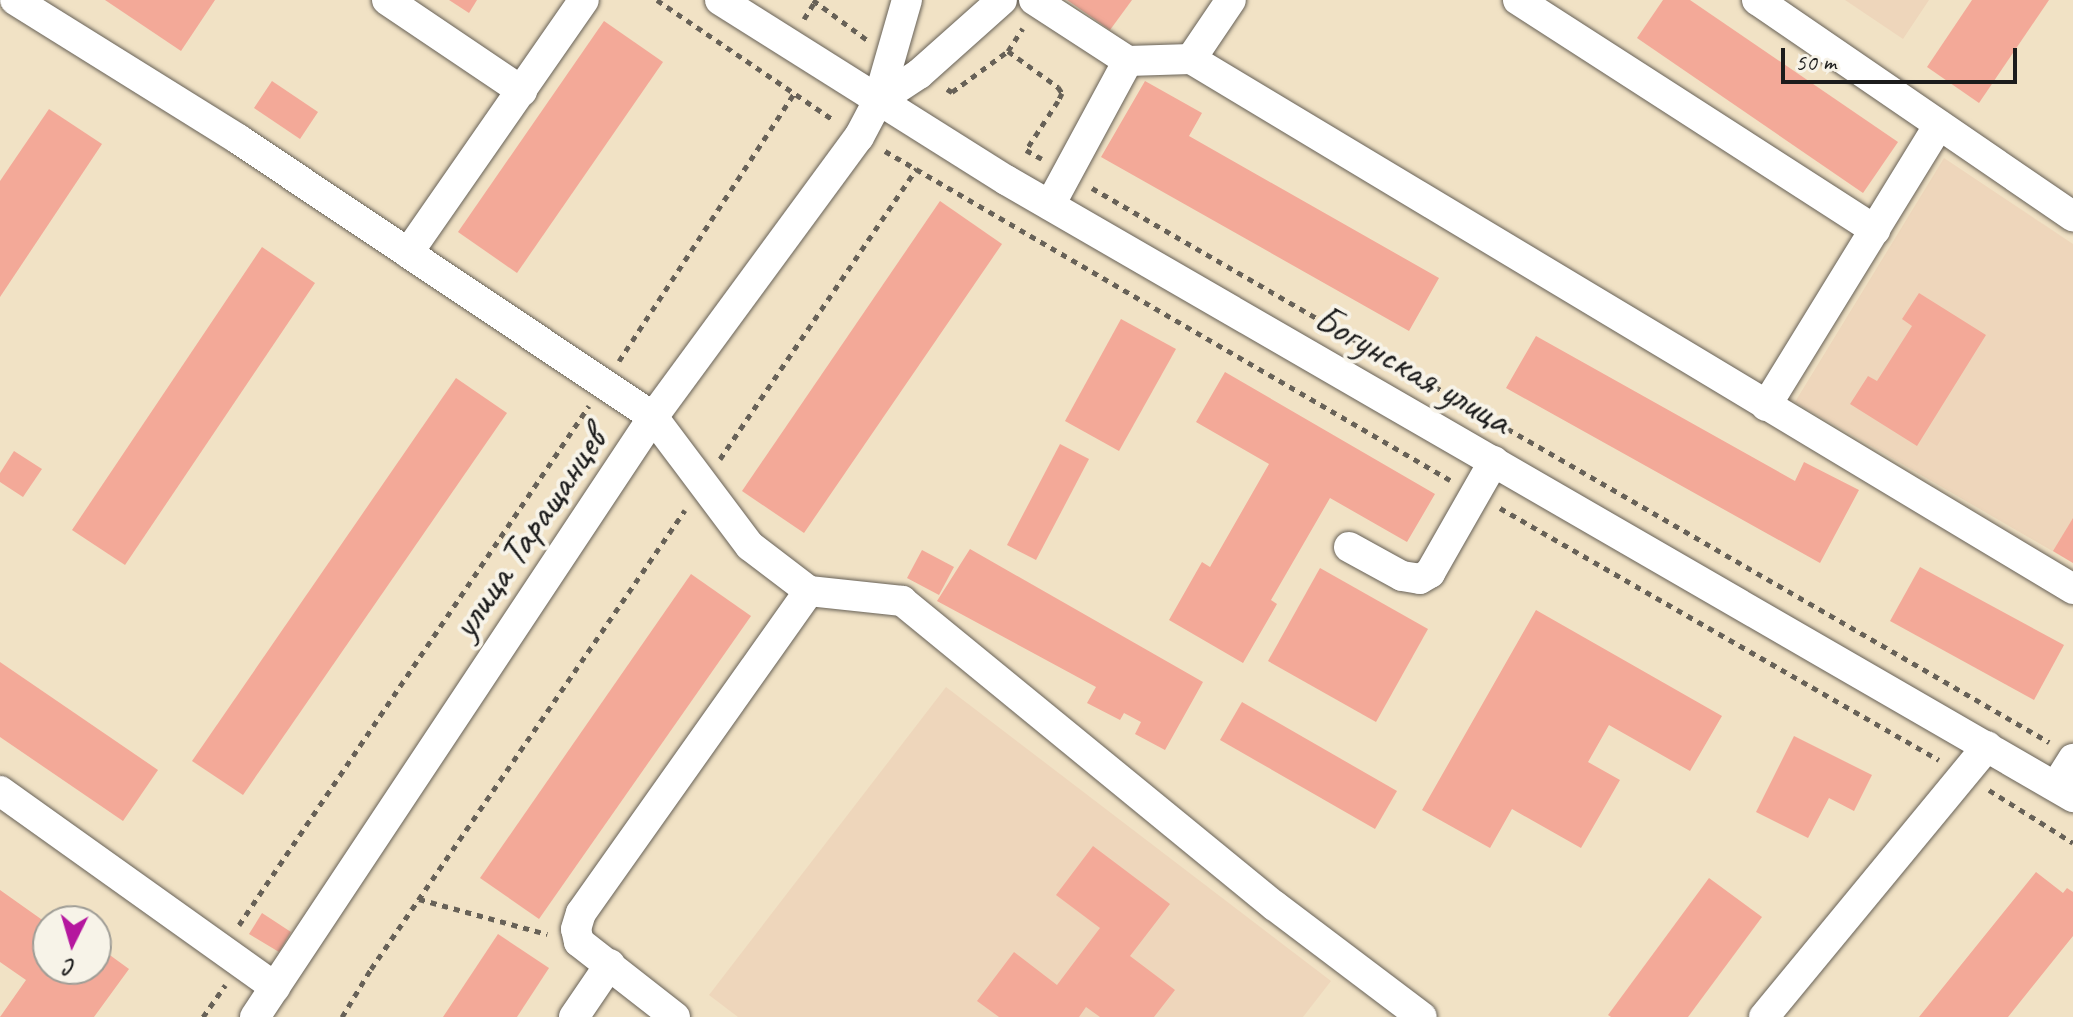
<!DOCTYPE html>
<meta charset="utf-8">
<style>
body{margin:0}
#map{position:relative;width:2073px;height:1017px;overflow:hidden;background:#f1e2c5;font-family:Caveat,sans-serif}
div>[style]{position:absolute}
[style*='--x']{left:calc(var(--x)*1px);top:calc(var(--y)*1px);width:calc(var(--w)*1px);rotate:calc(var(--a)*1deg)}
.built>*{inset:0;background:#eed6bb}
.building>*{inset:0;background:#f3a998}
.path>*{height:5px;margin-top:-2.5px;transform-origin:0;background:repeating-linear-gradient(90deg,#676157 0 6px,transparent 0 12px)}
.roads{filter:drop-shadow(0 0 2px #676157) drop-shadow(0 0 2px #676157)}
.minor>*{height:30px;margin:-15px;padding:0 15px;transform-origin:15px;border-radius:15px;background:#fff}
span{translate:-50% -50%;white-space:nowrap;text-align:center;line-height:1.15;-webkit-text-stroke:8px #f7f3e8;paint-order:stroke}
.street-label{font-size:40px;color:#1c1c1c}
.north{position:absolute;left:32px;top:905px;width:80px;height:80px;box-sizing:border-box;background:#f7f3e8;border:2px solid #9f9d96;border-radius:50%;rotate:185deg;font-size:22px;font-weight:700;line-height:32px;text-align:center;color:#1c1c1c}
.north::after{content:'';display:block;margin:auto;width:28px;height:36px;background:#b5179e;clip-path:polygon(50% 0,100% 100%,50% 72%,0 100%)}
.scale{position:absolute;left:1781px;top:48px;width:236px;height:36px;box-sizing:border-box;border:4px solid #1c1c1c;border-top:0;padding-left:10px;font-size:24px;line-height:28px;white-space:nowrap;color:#1c1c1c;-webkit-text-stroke:6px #f7f3e8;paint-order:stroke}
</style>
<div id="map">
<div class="built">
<div style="clip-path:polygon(1845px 0,1929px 0,1903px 39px)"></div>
<div style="clip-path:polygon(1944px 158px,2073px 244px,2073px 563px,1795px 402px)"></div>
<div style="clip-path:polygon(946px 687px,1331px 981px,1303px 1017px,738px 1017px,709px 995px)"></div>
</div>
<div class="building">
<div style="clip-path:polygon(105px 0,215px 0,181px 51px)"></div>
<div style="clip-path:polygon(449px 0,477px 0,469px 13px)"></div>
<div style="clip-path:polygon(1067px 0,1132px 0,1110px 30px)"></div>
<div style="clip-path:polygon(1663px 0,1690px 0,1898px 142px,1863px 193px,1637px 38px)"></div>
<div style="clip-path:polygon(1972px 0,2049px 0,1979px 103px,1927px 67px)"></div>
<div style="clip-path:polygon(604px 21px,663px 62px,517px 273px,458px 232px)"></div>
<div style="clip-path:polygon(272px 81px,318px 112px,300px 139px,254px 108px)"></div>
<div style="clip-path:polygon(1145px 81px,1202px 113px,1189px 136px,1439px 278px,1409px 331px,1101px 157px)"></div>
<div style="clip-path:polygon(49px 109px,102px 144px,0 297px,0 181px)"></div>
<div style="clip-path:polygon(940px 201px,1002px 244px,804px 533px,742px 491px)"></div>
<div style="clip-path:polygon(262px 247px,315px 283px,125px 565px,72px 530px)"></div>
<div style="clip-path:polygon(1919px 293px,1986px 335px,1917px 446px,1850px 404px,1868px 376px,1877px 381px,1912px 326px,1902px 319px)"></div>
<div style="clip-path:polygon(1121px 319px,1176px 349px,1119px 451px,1065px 421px)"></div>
<div style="clip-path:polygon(1536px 336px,1795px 481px,1804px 462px,1859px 490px,1820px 563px,1506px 388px)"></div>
<div style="clip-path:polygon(1225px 372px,1435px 494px,1407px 542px,1330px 498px,1271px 600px,1277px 604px,1243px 663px,1169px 620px,1202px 562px,1210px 567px,1269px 464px,1196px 422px)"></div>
<div style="clip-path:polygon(456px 378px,507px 413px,243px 795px,192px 761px)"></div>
<div style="clip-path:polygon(1060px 444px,1089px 459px,1036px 560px,1007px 545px)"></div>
<div style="clip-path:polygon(14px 451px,42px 469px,23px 497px,0 482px,0 473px)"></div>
<div style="clip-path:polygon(2073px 518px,2073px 563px,2053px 551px)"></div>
<div style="clip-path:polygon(970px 549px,1203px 682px,1165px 750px,1135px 734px,1141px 722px,1124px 713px,1120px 720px,1087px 703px,1096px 687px,937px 601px)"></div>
<div style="clip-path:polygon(922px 550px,954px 567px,939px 595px,907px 578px)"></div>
<div style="clip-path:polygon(1920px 567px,2064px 645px,2034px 700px,1890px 621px)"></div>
<div style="clip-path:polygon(1320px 568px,1428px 629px,1376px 722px,1268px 661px)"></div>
<div style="clip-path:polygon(691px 574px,751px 616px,539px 919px,480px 878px)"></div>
<div style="clip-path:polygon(1536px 610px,1722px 716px,1690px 771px,1609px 725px,1588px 762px,1620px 780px,1581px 848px,1512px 809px,1490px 848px,1422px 810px)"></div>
<div style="clip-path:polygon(0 662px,158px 770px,123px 821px,0 737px)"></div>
<div style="clip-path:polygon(1242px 702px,1397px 791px,1375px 829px,1220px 740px)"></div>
<div style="clip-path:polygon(1794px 736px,1872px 775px,1854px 811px,1829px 798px,1808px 838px,1756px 812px)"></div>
<div style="clip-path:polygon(1093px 846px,1170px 904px,1130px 956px,1175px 990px,1154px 1017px,1100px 1017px,1086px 1007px,1079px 1017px,999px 1017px,977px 1001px,1014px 952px,1057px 985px,1100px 928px,1056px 895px)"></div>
<div style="clip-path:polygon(2036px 872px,2063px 893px,2067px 888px,2073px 892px,2073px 936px,2008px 1017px,1919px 1017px)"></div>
<div style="clip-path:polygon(1709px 878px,1762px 917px,1688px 1017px,1611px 1017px,1608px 1015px)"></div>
<div style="clip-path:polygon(0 890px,48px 924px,48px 969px,96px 969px,96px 945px,129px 969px,94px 1017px,0 1017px,26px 980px,0 962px)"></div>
<div style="clip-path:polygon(262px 913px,291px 932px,279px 952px,249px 934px)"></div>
<div style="clip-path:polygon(498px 934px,549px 968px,517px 1017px,443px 1017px)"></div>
</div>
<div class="path">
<div style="--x:657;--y:0;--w:215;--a:34.2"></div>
<div style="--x:813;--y:0;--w:67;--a:36.5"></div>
<div style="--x:804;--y:19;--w:22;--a:-58"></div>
<div style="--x:1008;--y:51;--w:27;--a:-57"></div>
<div style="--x:947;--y:89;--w:6;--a:31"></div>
<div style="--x:952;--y:92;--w:69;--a:-36.2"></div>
<div style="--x:1008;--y:51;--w:62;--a:35.8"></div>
<div style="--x:1058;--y:87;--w:7;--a:56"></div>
<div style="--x:1062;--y:93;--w:9;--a:117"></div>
<div style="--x:1058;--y:101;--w:59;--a:123.1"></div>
<div style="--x:1026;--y:150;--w:18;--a:29"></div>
<div style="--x:885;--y:151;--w:654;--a:30.21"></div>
<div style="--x:1092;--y:188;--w:1106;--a:30.07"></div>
<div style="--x:619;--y:361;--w:319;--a:-56.8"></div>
<div style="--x:720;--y:459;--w:351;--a:-55.9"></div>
<div style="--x:1500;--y:508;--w:506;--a:29.86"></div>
<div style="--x:1989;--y:790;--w:99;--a:32.2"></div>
<div style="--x:419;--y:899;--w:133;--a:15.3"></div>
<div style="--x:239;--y:925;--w:626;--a:-56.01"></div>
<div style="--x:203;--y:1017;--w:39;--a:-55"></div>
<div style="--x:342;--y:1017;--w:56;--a:-58.9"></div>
<div style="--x:371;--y:969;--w:556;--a:-55.62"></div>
</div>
<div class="roads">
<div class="minor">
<div style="--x:15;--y:0;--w:263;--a:31.9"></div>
<div style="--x:238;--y:139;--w:500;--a:33.8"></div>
<div style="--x:653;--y:417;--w:161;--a:53.1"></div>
<div style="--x:750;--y:546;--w:74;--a:37.3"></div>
<div style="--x:809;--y:591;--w:94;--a:6.1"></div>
<div style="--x:902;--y:601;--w:482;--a:39.3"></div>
<div style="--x:1275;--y:906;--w:184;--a:37.1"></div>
<div style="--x:387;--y:0;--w:163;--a:34"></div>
<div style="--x:720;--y:0;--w:338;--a:32.2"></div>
<div style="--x:1006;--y:180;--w:1233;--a:30.04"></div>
<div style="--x:1034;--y:0;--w:112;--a:33"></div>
<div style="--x:1518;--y:0;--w:425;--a:32.8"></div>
<div style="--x:1757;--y:0;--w:383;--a:34.4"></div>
<div style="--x:1191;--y:59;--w:71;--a:-55.9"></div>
<div style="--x:878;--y:101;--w:49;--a:-33.4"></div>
<div style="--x:919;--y:74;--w:111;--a:-41.7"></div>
<div style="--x:1050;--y:205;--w:164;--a:-61.6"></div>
<div style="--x:1128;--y:61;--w:63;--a:-1.8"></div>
<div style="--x:1191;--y:59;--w:1029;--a:31"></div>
<div style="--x:408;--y:253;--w:308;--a:-55.2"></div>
<div style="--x:1766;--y:406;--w:330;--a:-58.4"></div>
<div style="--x:1349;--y:547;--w:60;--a:28.7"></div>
<div style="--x:1402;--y:576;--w:18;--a:9"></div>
<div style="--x:1420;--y:579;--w:12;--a:-31"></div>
<div style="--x:1430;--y:573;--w:129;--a:-60.3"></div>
<div style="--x:2056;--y:786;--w:32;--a:-58"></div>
<div style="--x:0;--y:791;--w:338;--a:35.5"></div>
<div style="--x:255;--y:1017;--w:720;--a:-56.44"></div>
<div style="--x:653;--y:417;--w:348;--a:-53.7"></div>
<div style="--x:859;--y:137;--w:41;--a:-62.2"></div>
<div style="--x:878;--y:101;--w:105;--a:-74"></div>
<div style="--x:574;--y:1017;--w:64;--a:-55.8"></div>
<div style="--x:675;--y:1017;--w:122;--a:-142"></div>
<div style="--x:579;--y:942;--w:13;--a:-103"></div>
<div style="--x:576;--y:929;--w:17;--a:-73"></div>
<div style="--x:581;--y:913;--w:395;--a:-54.7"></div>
<div style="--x:1764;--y:1017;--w:351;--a:-50.5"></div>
</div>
</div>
<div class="street-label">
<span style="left:1413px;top:369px;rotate:30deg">Богунская улица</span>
<span style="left:528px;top:533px;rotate:-56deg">улица Таращанцев</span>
</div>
<div class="north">С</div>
<div class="scale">50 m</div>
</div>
